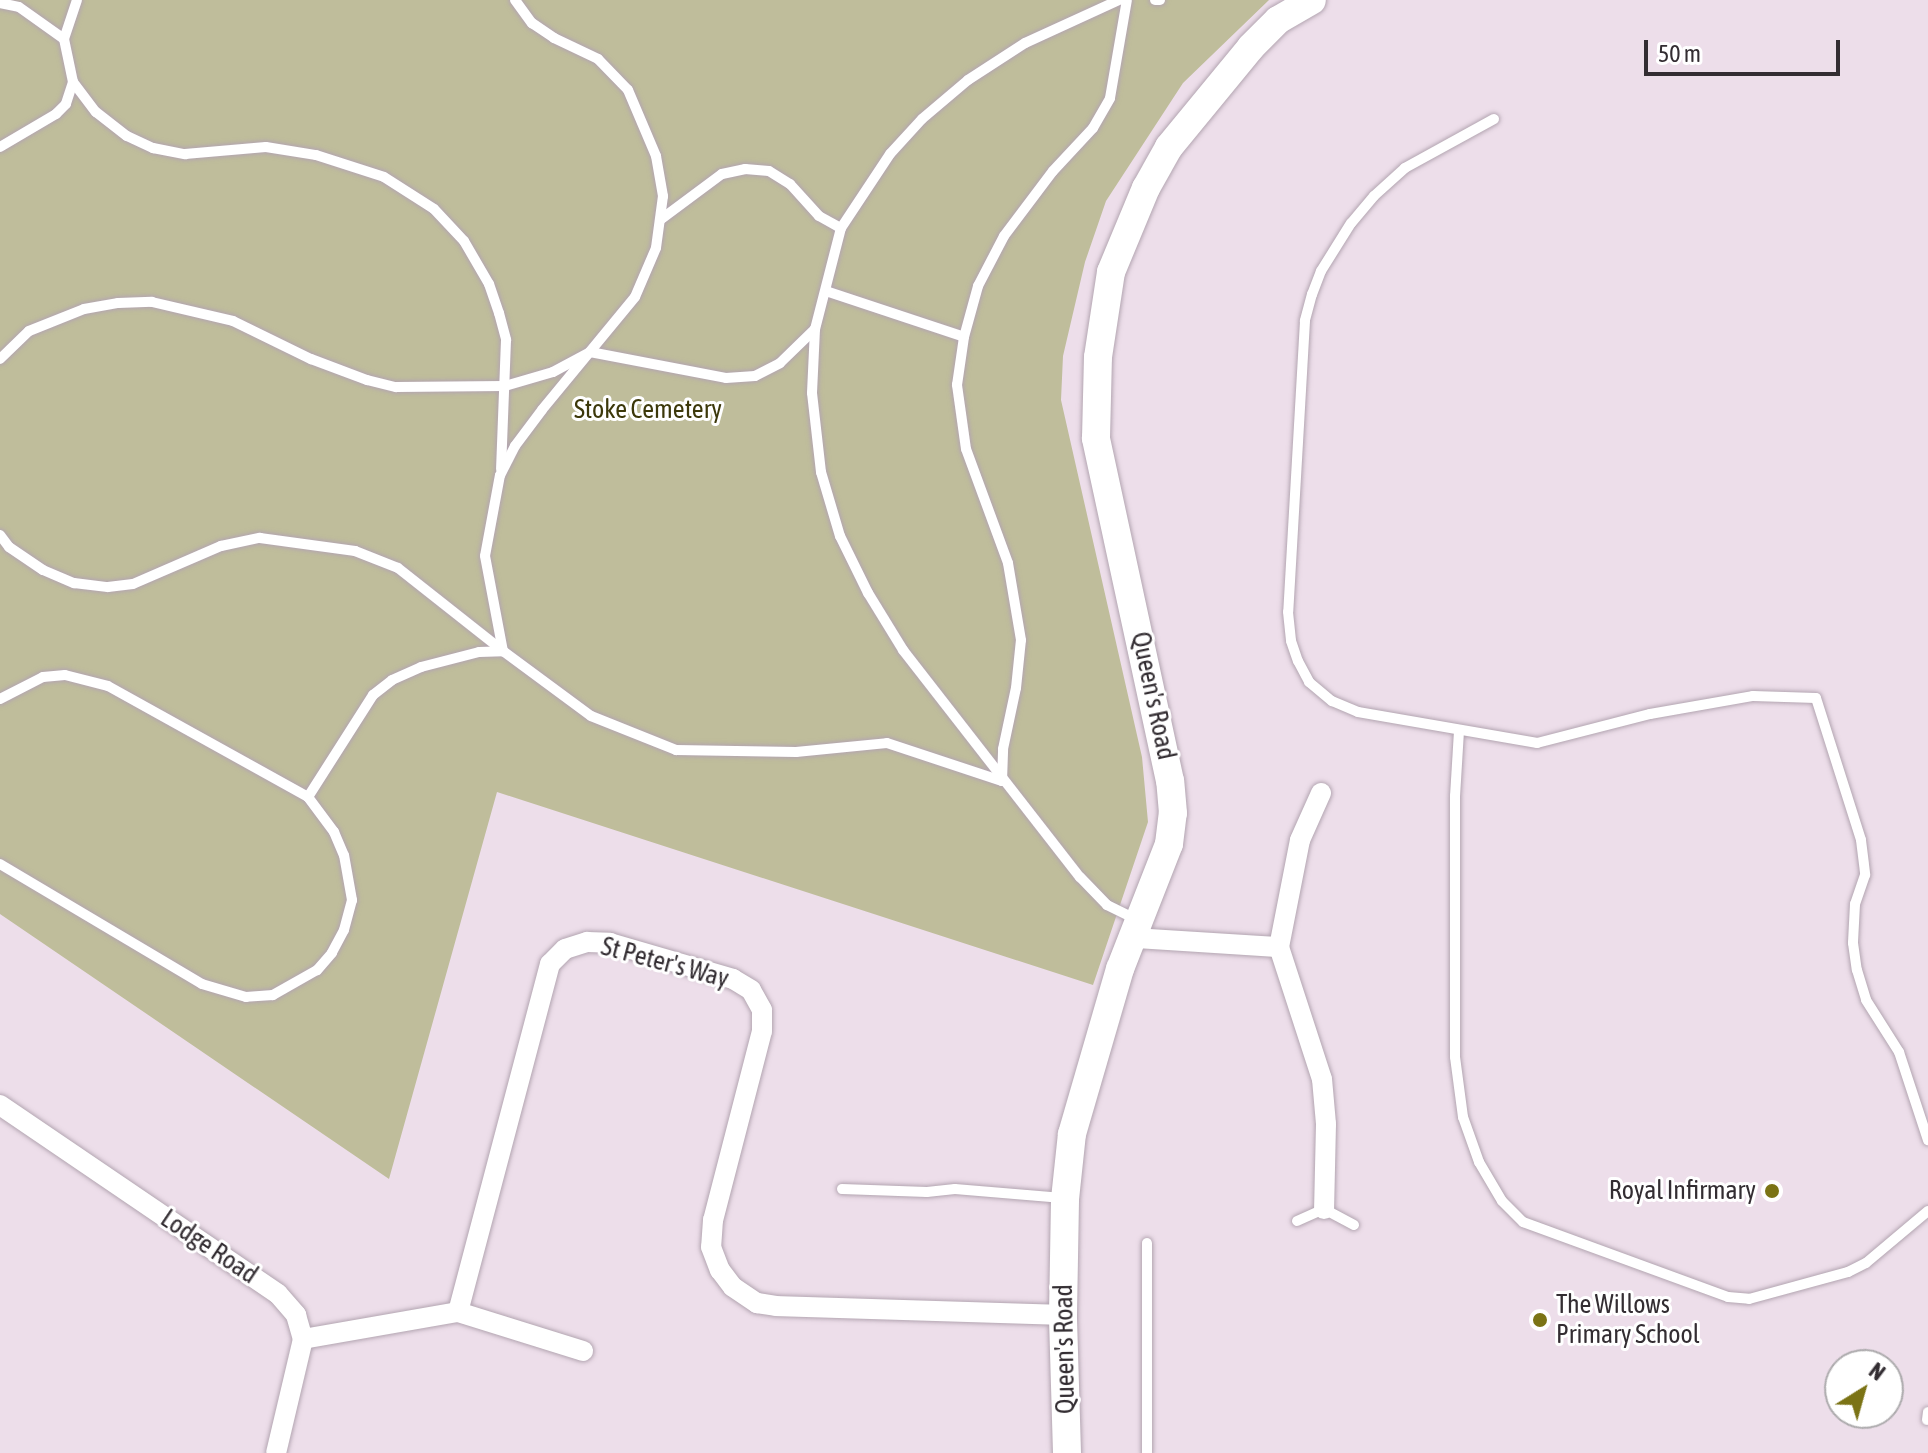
<!DOCTYPE html>
<style>
body{margin:0}
#map{position:relative;width:1928px;height:1453px;overflow:hidden;background:#eddeea;font-family:"Asap Condensed",sans-serif}
div>[style]{position:absolute}
[style*='--x']{left:calc(var(--x)*1px);top:calc(var(--y)*1px);width:calc(var(--w)*1px);rotate:calc(var(--a)*1deg)}
.green>*{inset:0;background:#bfbd9b}
.roads{filter:drop-shadow(0 0 2px #b3a5b1) drop-shadow(0 0 2px #b3a5b1)}
.lane>*{height:10px;margin:-5px;padding:0 5px;transform-origin:5px;border-radius:5px;background:#fff}
.street>*{height:20px;margin:-10px;padding:0 10px;transform-origin:10px;border-radius:10px;background:#fff}
.secondary>*{height:28px;margin:-14px;padding:0 14px;transform-origin:14px;border-radius:14px;background:#fff}
.dots>*{width:22px;height:22px;translate:-50% -50%;box-sizing:border-box;border:4px solid #fff;border-radius:50%}
span{translate:-50% -50%;white-space:nowrap;text-align:center;line-height:1.15;-webkit-text-stroke:6px #fff;paint-order:stroke}
.park-label{font-size:26px;color:#3c380a}
.street-label{font-size:26px;color:#332d32}
.poi-label{font-size:26px;color:#332d32}
.right{translate:-100% -50%;text-align:right}
.left{translate:0 -50%;text-align:left}
.north{position:absolute;left:1824px;top:1349px;width:80px;height:80px;box-sizing:border-box;background:#fff;border:2px solid #adabad;border-radius:50%;rotate:37deg;font-size:22px;font-weight:700;line-height:32px;text-align:center;color:#332d32}
.north::after{content:'';display:block;margin:auto;width:28px;height:36px;background:#7b7315;clip-path:polygon(50% 0,100% 100%,50% 72%,0 100%)}
.scale{position:absolute;left:1644px;top:40px;width:196px;height:36px;box-sizing:border-box;border:4px solid #332d32;border-top:0;padding-left:10px;font-size:24px;line-height:28px;white-space:nowrap;color:#332d32;-webkit-text-stroke:6px #fff;paint-order:stroke}
</style>
<div id="map">
<div class="green">
<div style="clip-path:polygon(0 0,1269px 0,1183px 83px,1106px 201px,1085px 262px,1063px 356px,1061px 400px,1142px 757px,1148px 822px,1093px 985px,497px 792px,389px 1179px,0 914px)"></div>
</div>
<div class="roads">
<div class="lane">
<div style="--x:515;--y:0;--w:29;--a:54"></div>
<div style="--x:532;--y:23;--w:27;--a:34"></div>
<div style="--x:554;--y:38;--w:49;--a:25.5"></div>
<div style="--x:598;--y:59;--w:43;--a:45.9"></div>
<div style="--x:628;--y:90;--w:72;--a:67"></div>
<div style="--x:656;--y:156;--w:41;--a:80.1"></div>
<div style="--x:663;--y:196;--w:52;--a:97.7"></div>
<div style="--x:656;--y:248;--w:53;--a:113.2"></div>
<div style="--x:635;--y:297;--w:146;--a:129.5"></div>
<div style="--x:542;--y:410;--w:45;--a:126.9"></div>
<div style="--x:515;--y:446;--w:33;--a:117"></div>
<div style="--x:500;--y:475;--w:82;--a:100.5"></div>
<div style="--x:485;--y:556;--w:97;--a:79.3"></div>
<div style="--x:503;--y:651;--w:109;--a:36.5"></div>
<div style="--x:591;--y:716;--w:92;--a:21.8"></div>
<div style="--x:676;--y:750;--w:120;--a:1"></div>
<div style="--x:796;--y:752;--w:91;--a:-5.6"></div>
<div style="--x:887;--y:743;--w:121;--a:18.3"></div>
<div style="--x:1002;--y:781;--w:32;--a:-88"></div>
<div style="--x:1003;--y:749;--w:62;--a:-78"></div>
<div style="--x:1016;--y:688;--w:48;--a:-84.1"></div>
<div style="--x:1021;--y:640;--w:78;--a:-99.6"></div>
<div style="--x:1008;--y:563;--w:121;--a:-110.2"></div>
<div style="--x:966;--y:449;--w:65;--a:-98"></div>
<div style="--x:957;--y:385;--w:49;--a:-81.7"></div>
<div style="--x:964;--y:337;--w:53;--a:-74.6"></div>
<div style="--x:978;--y:286;--w:56;--a:-62.5"></div>
<div style="--x:1004;--y:236;--w:81;--a:-53"></div>
<div style="--x:1053;--y:171;--w:59;--a:-47.1"></div>
<div style="--x:1093;--y:128;--w:34;--a:-60"></div>
<div style="--x:1110;--y:98;--w:99;--a:-80.2"></div>
<div style="--x:1119;--y:0;--w:103;--a:155.4"></div>
<div style="--x:1025;--y:43;--w:68;--a:147"></div>
<div style="--x:968;--y:80;--w:60;--a:139.7"></div>
<div style="--x:922;--y:119;--w:47;--a:132.4"></div>
<div style="--x:890;--y:154;--w:89;--a:123.5"></div>
<div style="--x:841;--y:228;--w:104;--a:104.4"></div>
<div style="--x:815;--y:329;--w:64;--a:92.7"></div>
<div style="--x:812;--y:393;--w:80;--a:83.5"></div>
<div style="--x:821;--y:472;--w:67;--a:73.5"></div>
<div style="--x:840;--y:536;--w:64;--a:63.8"></div>
<div style="--x:868;--y:593;--w:67;--a:58.4"></div>
<div style="--x:903;--y:650;--w:288;--a:52.1"></div>
<div style="--x:1080;--y:877;--w:39;--a:46"></div>
<div style="--x:1107;--y:905;--w:34;--a:26"></div>
<div style="--x:1155;--y:0;--w:5;--a:0"></div>
<div style="--x:0;--y:3;--w:19;--a:12"></div>
<div style="--x:19;--y:7;--w:55;--a:35.4"></div>
<div style="--x:64;--y:39;--w:44;--a:78.2"></div>
<div style="--x:73;--y:82;--w:23;--a:108"></div>
<div style="--x:66;--y:104;--w:14;--a:135"></div>
<div style="--x:56;--y:114;--w:65;--a:149.5"></div>
<div style="--x:64;--y:39;--w:41;--a:-71.6"></div>
<div style="--x:73;--y:82;--w:38;--a:53"></div>
<div style="--x:96;--y:112;--w:39;--a:38"></div>
<div style="--x:127;--y:136;--w:29;--a:25"></div>
<div style="--x:153;--y:148;--w:33;--a:11"></div>
<div style="--x:185;--y:154;--w:81;--a:-4.9"></div>
<div style="--x:266;--y:147;--w:51;--a:9.1"></div>
<div style="--x:316;--y:155;--w:71;--a:17.9"></div>
<div style="--x:384;--y:177;--w:59;--a:32.6"></div>
<div style="--x:434;--y:209;--w:44;--a:46.8"></div>
<div style="--x:464;--y:241;--w:50;--a:59.8"></div>
<div style="--x:489;--y:284;--w:31;--a:71"></div>
<div style="--x:499;--y:313;--w:28;--a:75"></div>
<div style="--x:506;--y:340;--w:129;--a:92.2"></div>
<div style="--x:1494;--y:119;--w:102;--a:151.2"></div>
<div style="--x:1405;--y:168;--w:42;--a:137.9"></div>
<div style="--x:1374;--y:196;--w:35;--a:130"></div>
<div style="--x:1351;--y:223;--w:57;--a:122"></div>
<div style="--x:1321;--y:271;--w:25;--a:111"></div>
<div style="--x:1312;--y:294;--w:28;--a:105"></div>
<div style="--x:1305;--y:321;--w:291;--a:93.3"></div>
<div style="--x:1288;--y:612;--w:29;--a:84"></div>
<div style="--x:1291;--y:641;--w:21;--a:71"></div>
<div style="--x:1298;--y:661;--w:24;--a:62"></div>
<div style="--x:1309;--y:682;--w:30;--a:40"></div>
<div style="--x:1332;--y:701;--w:28;--a:23"></div>
<div style="--x:1358;--y:712;--w:182;--a:9.8"></div>
<div style="--x:1537;--y:743;--w:117;--a:-14.4"></div>
<div style="--x:1650;--y:714;--w:105;--a:-9.9"></div>
<div style="--x:1753;--y:696;--w:63;--a:1.8"></div>
<div style="--x:1816;--y:698;--w:149;--a:72.4"></div>
<div style="--x:1861;--y:840;--w:35;--a:83"></div>
<div style="--x:1865;--y:875;--w:31;--a:109"></div>
<div style="--x:1855;--y:904;--w:39;--a:93"></div>
<div style="--x:1853;--y:943;--w:27;--a:82"></div>
<div style="--x:1857;--y:970;--w:31;--a:73"></div>
<div style="--x:1866;--y:1000;--w:62;--a:57.6"></div>
<div style="--x:1899;--y:1052;--w:93;--a:71.8"></div>
<div style="--x:660;--y:220;--w:77;--a:-36.6"></div>
<div style="--x:722;--y:174;--w:24;--a:-12"></div>
<div style="--x:745;--y:169;--w:24;--a:5"></div>
<div style="--x:769;--y:171;--w:25;--a:32"></div>
<div style="--x:790;--y:184;--w:43;--a:47.8"></div>
<div style="--x:819;--y:216;--w:25;--a:29"></div>
<div style="--x:826;--y:291;--w:145;--a:18.4"></div>
<div style="--x:0;--y:359;--w:40;--a:-44"></div>
<div style="--x:29;--y:331;--w:59;--a:-21.8"></div>
<div style="--x:84;--y:309;--w:35;--a:-10"></div>
<div style="--x:118;--y:303;--w:34;--a:-2"></div>
<div style="--x:152;--y:302;--w:83;--a:13.2"></div>
<div style="--x:233;--y:321;--w:87;--a:26"></div>
<div style="--x:311;--y:359;--w:60;--a:20.6"></div>
<div style="--x:367;--y:380;--w:30;--a:14"></div>
<div style="--x:396;--y:387;--w:109;--a:-0.5"></div>
<div style="--x:505;--y:386;--w:50;--a:-16.3"></div>
<div style="--x:553;--y:372;--w:42;--a:-28.4"></div>
<div style="--x:590;--y:352;--w:138;--a:10.8"></div>
<div style="--x:726;--y:378;--w:29;--a:-4"></div>
<div style="--x:755;--y:376;--w:28;--a:-27"></div>
<div style="--x:780;--y:363;--w:49;--a:-44.2"></div>
<div style="--x:0;--y:535;--w:15;--a:53"></div>
<div style="--x:9;--y:547;--w:41;--a:34.1"></div>
<div style="--x:43;--y:570;--w:34;--a:23"></div>
<div style="--x:74;--y:583;--w:34;--a:7"></div>
<div style="--x:108;--y:587;--w:25;--a:-7"></div>
<div style="--x:133;--y:584;--w:96;--a:-23.4"></div>
<div style="--x:221;--y:546;--w:40;--a:-12"></div>
<div style="--x:260;--y:538;--w:96;--a:7.8"></div>
<div style="--x:355;--y:551;--w:46;--a:21.6"></div>
<div style="--x:398;--y:568;--w:134;--a:38.3"></div>
<div style="--x:0;--y:699;--w:48;--a:-27.1"></div>
<div style="--x:43;--y:677;--w:22;--a:-5"></div>
<div style="--x:65;--y:675;--w:44;--a:14.3"></div>
<div style="--x:108;--y:686;--w:229;--a:29"></div>
<div style="--x:308;--y:797;--w:44;--a:53.4"></div>
<div style="--x:334;--y:832;--w:25;--a:67"></div>
<div style="--x:344;--y:855;--w:46;--a:79.9"></div>
<div style="--x:352;--y:900;--w:31;--a:105"></div>
<div style="--x:344;--y:930;--w:26;--a:118"></div>
<div style="--x:332;--y:953;--w:23;--a:131"></div>
<div style="--x:317;--y:970;--w:51;--a:150.4"></div>
<div style="--x:273;--y:995;--w:27;--a:176"></div>
<div style="--x:246;--y:997;--w:46;--a:-163.5"></div>
<div style="--x:202;--y:984;--w:235;--a:-149.3"></div>
<div style="--x:1459;--y:731;--w:65;--a:93.5"></div>
<div style="--x:1455;--y:796;--w:261;--a:90"></div>
<div style="--x:1455;--y:1057;--w:61;--a:82.4"></div>
<div style="--x:1463;--y:1117;--w:48;--a:70.4"></div>
<div style="--x:1479;--y:1162;--w:45;--a:59.5"></div>
<div style="--x:1502;--y:1201;--w:30;--a:45"></div>
<div style="--x:1523;--y:1222;--w:218;--a:20.1"></div>
<div style="--x:1728;--y:1297;--w:21;--a:5"></div>
<div style="--x:1749;--y:1299;--w:103;--a:-15.3"></div>
<div style="--x:1848;--y:1272;--w:20;--a:-27"></div>
<div style="--x:1866;--y:1263;--w:81;--a:-40"></div>
<div style="--x:308;--y:797;--w:121;--a:-57.5"></div>
<div style="--x:373;--y:695;--w:24;--a:-38"></div>
<div style="--x:392;--y:680;--w:32;--a:-24"></div>
<div style="--x:421;--y:667;--w:60;--a:-14.5"></div>
<div style="--x:479;--y:652;--w:24;--a:-2"></div>
<div style="--x:842;--y:1189;--w:85;--a:2"></div>
<div style="--x:927;--y:1192;--w:28;--a:-6"></div>
<div style="--x:955;--y:1189;--w:108;--a:4.8"></div>
<div style="--x:1297;--y:1221;--w:30;--a:-24"></div>
<div style="--x:1324;--y:1209;--w:34;--a:28"></div>
<div style="--x:1927;--y:1420;--w:8;--a:-83"></div>
<div style="--x:1147;--y:1453;--w:210;--a:-90"></div>
</div>
<div class="street">
<div style="--x:1321;--y:793;--w:51;--a:114.1"></div>
<div style="--x:1300;--y:840;--w:109;--a:101.1"></div>
<div style="--x:1279;--y:947;--w:139;--a:72"></div>
<div style="--x:1322;--y:1079;--w:45;--a:84.9"></div>
<div style="--x:1326;--y:1124;--w:85;--a:91.3"></div>
<div style="--x:1135;--y:938;--w:144;--a:3.6"></div>
<div style="--x:0;--y:1105;--w:336;--a:34.2"></div>
<div style="--x:278;--y:1294;--w:28;--a:49"></div>
<div style="--x:296;--y:1315;--w:25;--a:74"></div>
<div style="--x:303;--y:1339;--w:117;--a:103.3"></div>
<div style="--x:458;--y:1312;--w:131;--a:17.3"></div>
<div style="--x:303;--y:1339;--w:157;--a:-9.9"></div>
<div style="--x:458;--y:1312;--w:360;--a:-75.2"></div>
<div style="--x:550;--y:964;--w:21;--a:-45"></div>
<div style="--x:565;--y:949;--w:23;--a:-18"></div>
<div style="--x:587;--y:942;--w:23;--a:2"></div>
<div style="--x:610;--y:943;--w:128;--a:16.3"></div>
<div style="--x:733;--y:979;--w:21;--a:31"></div>
<div style="--x:751;--y:990;--w:23;--a:61"></div>
<div style="--x:762;--y:1010;--w:21;--a:90"></div>
<div style="--x:762;--y:1031;--w:195;--a:104.5"></div>
<div style="--x:713;--y:1220;--w:27;--a:94"></div>
<div style="--x:711;--y:1247;--w:25;--a:69"></div>
<div style="--x:720;--y:1270;--w:21;--a:53"></div>
<div style="--x:733;--y:1287;--w:29;--a:34"></div>
<div style="--x:757;--y:1303;--w:19;--a:9"></div>
<div style="--x:776;--y:1306;--w:287;--a:1.8"></div>
</div>
<div class="secondary">
<div style="--x:1067;--y:1453;--w:138;--a:-91.7"></div>
<div style="--x:1063;--y:1315;--w:116;--a:-89"></div>
<div style="--x:1065;--y:1199;--w:65;--a:-83.9"></div>
<div style="--x:1072;--y:1134;--w:172;--a:-73.8"></div>
<div style="--x:1120;--y:969;--w:134;--a:-68.6"></div>
<div style="--x:1169;--y:844;--w:31;--a:-83"></div>
<div style="--x:1173;--y:813;--w:32;--a:-95"></div>
<div style="--x:1170;--y:781;--w:351;--a:-102.2"></div>
<div style="--x:1096;--y:438;--w:81;--a:-88.6"></div>
<div style="--x:1098;--y:357;--w:86;--a:-81.3"></div>
<div style="--x:1111;--y:272;--w:91;--a:-67.4"></div>
<div style="--x:1146;--y:188;--w:47;--a:-60.7"></div>
<div style="--x:1169;--y:147;--w:129;--a:-50.6"></div>
<div style="--x:1251;--y:47;--w:38;--a:-45"></div>
<div style="--x:1278;--y:20;--w:39;--a:-30"></div>
</div>
</div>
<div class="dots">
<div style="left:1772px;top:1191px;background:#7b7315"></div>
<div style="left:1540px;top:1320px;background:#7b7315"></div>
</div>
<div class="park-label">
<span style="left:648px;top:410px">Stoke Cemetery</span>
</div>
<div class="street-label">
<span style="left:1153px;top:696px;rotate:78deg">Queen's Road</span>
<span style="left:665px;top:963px;rotate:15deg">St Peter's Way</span>
<span style="left:209px;top:1247px;rotate:34deg">Lodge Road</span>
<span style="left:1065px;top:1349px;rotate:-91deg">Queen's Road</span>
</div>
<div class="poi-label">
<span class="right" style="left:1756px;top:1191px">Royal Infirmary</span>
<span class="left" style="left:1556px;top:1320px">The Willows<br>Primary School</span>
</div>
<div class="north">N</div>
<div class="scale">50 m</div>
</div>
